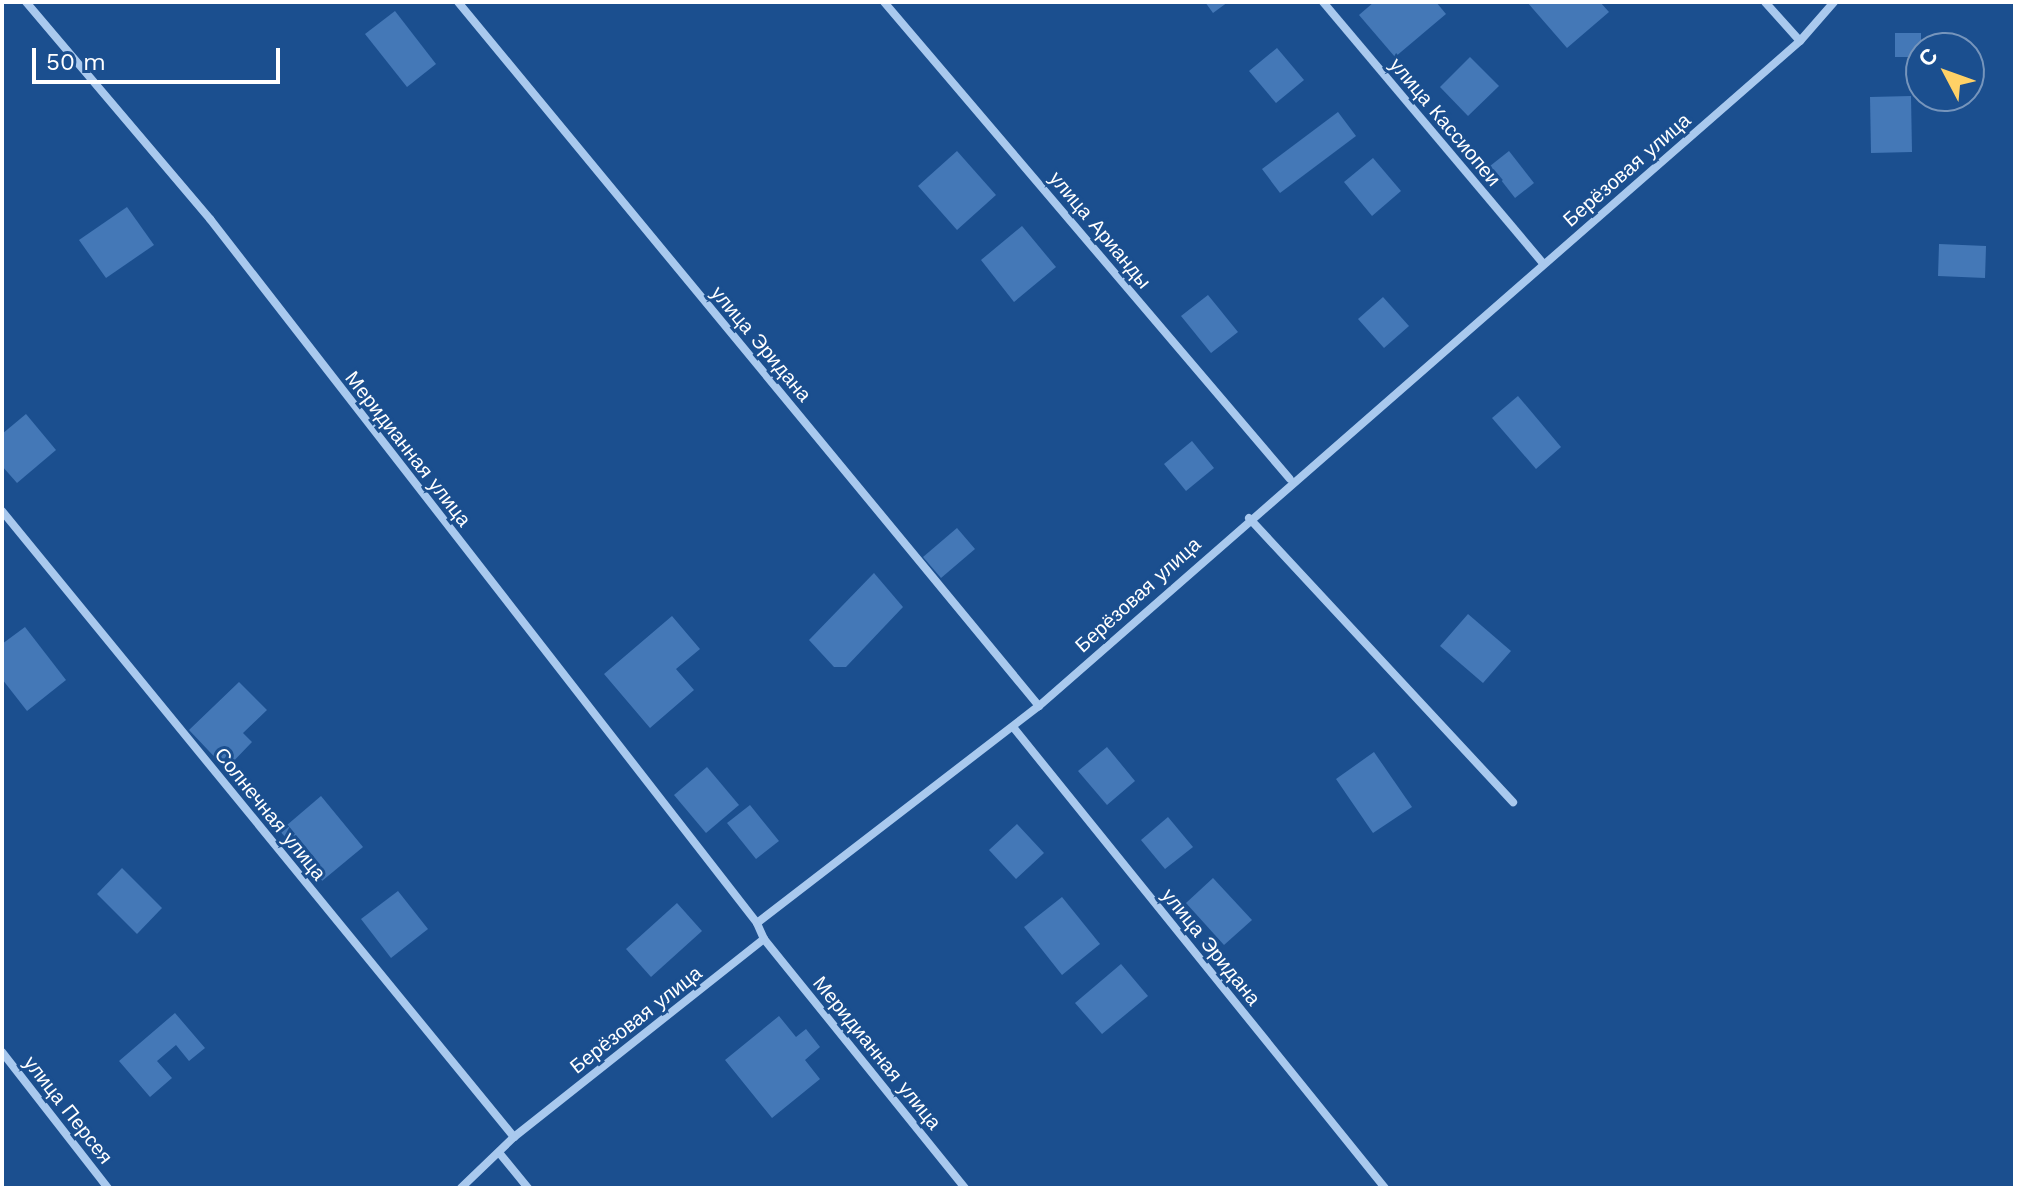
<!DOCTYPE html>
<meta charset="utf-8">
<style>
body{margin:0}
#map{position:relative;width:2017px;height:1190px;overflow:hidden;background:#1b4f8f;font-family:"Work Sans",sans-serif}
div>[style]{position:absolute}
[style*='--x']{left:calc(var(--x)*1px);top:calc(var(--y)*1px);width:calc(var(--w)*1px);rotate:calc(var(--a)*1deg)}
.building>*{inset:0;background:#4478b7}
.minor>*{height:8px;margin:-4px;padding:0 4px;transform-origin:4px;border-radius:4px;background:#a9c9ee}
span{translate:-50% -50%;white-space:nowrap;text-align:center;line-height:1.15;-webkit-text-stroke:6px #1b4f8f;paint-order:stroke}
.street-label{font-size:20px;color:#fff}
.frame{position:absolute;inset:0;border:4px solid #fff;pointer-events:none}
.north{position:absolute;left:1905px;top:32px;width:80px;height:80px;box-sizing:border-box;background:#1b4f8f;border:2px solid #7695bc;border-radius:50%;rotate:311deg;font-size:22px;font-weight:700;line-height:32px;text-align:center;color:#fff}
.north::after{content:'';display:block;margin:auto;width:28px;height:36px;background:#ffd166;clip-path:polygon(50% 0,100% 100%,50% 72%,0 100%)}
.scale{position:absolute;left:32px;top:48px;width:248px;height:36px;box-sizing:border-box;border:4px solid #fff;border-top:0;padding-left:10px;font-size:24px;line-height:28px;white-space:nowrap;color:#fff;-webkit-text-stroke:6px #1b4f8f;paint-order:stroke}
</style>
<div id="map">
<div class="building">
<div style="clip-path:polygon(1205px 2px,1228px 2px,1213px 13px)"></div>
<div style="clip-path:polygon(1374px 2px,1436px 2px,1446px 14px,1395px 57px,1359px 15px)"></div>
<div style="clip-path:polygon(1527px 2px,1600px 2px,1609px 12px,1567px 48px)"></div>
<div style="clip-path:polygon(395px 11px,436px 64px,407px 87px,365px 34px)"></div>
<div style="clip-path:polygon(1895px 33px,1921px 33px,1921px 57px,1895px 57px)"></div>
<div style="clip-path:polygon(1277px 48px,1304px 80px,1276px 103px,1249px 71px)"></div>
<div style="clip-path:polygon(1470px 57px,1499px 86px,1468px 116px,1440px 87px)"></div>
<div style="clip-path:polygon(1911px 96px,1912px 152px,1871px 153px,1870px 97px)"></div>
<div style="clip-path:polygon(1338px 112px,1356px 136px,1280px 193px,1262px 169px)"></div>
<div style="clip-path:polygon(957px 151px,996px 195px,957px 230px,918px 186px)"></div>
<div style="clip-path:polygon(1509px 151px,1534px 183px,1515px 198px,1490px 166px)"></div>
<div style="clip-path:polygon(1373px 158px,1401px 191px,1372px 216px,1344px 182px)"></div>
<div style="clip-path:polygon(127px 207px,154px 245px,106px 278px,79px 240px)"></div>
<div style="clip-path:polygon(1022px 226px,1056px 267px,1014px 302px,981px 260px)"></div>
<div style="clip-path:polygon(1939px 244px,1986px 246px,1985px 278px,1938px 276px)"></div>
<div style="clip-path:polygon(1208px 295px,1238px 332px,1211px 353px,1181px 316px)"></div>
<div style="clip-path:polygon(1383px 297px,1409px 326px,1384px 348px,1358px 319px)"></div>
<div style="clip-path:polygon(1518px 396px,1561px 447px,1536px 469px,1492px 418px)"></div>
<div style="clip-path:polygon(26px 414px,56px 450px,17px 483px,2px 466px,2px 434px)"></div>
<div style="clip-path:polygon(1192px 441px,1214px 468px,1186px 491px,1164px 464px)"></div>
<div style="clip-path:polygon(957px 528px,975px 549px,941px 578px,923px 557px)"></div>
<div style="clip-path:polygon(874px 573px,903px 607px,846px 667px,834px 667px,809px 640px)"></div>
<div style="clip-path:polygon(1468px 614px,1511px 651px,1483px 683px,1440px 646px)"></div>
<div style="clip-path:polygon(672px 616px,700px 649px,676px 669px,694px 690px,650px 728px,604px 674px)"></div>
<div style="clip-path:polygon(25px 627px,66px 680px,27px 711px,2px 679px,2px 644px)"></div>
<div style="clip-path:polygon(239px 682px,267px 710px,243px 733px,252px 742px,226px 769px,189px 730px)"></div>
<div style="clip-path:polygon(1107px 747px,1135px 781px,1107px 805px,1078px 771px)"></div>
<div style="clip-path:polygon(1374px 752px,1412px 807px,1373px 833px,1336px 779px)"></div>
<div style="clip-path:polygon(707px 767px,739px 805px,706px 833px,674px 795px)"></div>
<div style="clip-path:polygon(321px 796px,363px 847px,322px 881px,280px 831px)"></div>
<div style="clip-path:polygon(750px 805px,779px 841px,756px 859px,727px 823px)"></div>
<div style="clip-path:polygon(1168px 817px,1193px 847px,1165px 869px,1141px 840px)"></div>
<div style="clip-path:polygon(1017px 824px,1044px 853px,1016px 879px,989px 850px)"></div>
<div style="clip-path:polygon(122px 868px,162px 908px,137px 934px,97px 894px)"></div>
<div style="clip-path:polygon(1213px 878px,1252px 920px,1224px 945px,1186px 903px)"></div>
<div style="clip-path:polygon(398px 891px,428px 929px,391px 958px,361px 919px)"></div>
<div style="clip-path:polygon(1062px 897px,1100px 944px,1062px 975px,1024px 927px)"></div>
<div style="clip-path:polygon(677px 903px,702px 931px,651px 977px,626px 949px)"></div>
<div style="clip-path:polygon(1121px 964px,1148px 996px,1102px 1034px,1075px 1003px)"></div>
<div style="clip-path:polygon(175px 1013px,205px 1048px,189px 1061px,176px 1045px,157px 1061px,172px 1078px,150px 1097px,119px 1061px)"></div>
<div style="clip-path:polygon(779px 1016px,796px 1037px,806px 1029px,820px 1047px,805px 1060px,820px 1079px,772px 1118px,725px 1060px)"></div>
</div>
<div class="minor">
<div style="--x:26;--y:2;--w:285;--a:49.7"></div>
<div style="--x:210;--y:219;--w:892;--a:52.15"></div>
<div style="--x:458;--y:2;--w:913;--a:50.47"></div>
<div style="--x:884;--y:2;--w:626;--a:49.6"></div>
<div style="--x:1323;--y:2;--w:341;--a:49.9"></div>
<div style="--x:1765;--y:2;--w:52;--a:48.1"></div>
<div style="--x:2;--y:511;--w:809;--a:50.72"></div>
<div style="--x:1249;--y:518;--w:388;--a:47.1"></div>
<div style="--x:1013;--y:727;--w:592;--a:51.1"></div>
<div style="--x:764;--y:939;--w:320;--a:51.1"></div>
<div style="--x:2;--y:1052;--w:172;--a:52.1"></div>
<div style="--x:501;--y:1155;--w:43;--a:50.7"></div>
<div style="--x:461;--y:1188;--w:74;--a:-43.9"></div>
<div style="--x:514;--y:1137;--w:319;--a:-38.4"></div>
<div style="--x:764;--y:939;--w:17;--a:-114"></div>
<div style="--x:757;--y:923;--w:356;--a:-37.6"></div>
<div style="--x:1039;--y:706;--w:1011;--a:-41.15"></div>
<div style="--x:1800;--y:41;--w:52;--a:-48.9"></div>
</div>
<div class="street-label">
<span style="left:1445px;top:122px;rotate:50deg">улица Кассиопеи</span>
<span style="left:1627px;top:170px;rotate:-41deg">Берёзовая улица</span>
<span style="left:1100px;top:230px;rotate:50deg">улица Арианды</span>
<span style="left:761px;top:344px;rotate:50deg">улица Эридана</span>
<span style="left:408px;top:449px;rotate:52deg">Меридианная улица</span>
<span style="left:1138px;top:595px;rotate:-42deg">Берёзовая улица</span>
<span style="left:270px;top:814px;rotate:51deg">Солнечная улица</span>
<span style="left:1211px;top:947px;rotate:51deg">улица Эридана</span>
<span style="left:636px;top:1020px;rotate:-38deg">Берёзовая улица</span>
<span style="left:877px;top:1053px;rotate:51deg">Меридианная улица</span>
<span style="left:68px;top:1110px;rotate:52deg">улица Персея</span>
</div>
<div class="frame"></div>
<div class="north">С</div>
<div class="scale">50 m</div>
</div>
